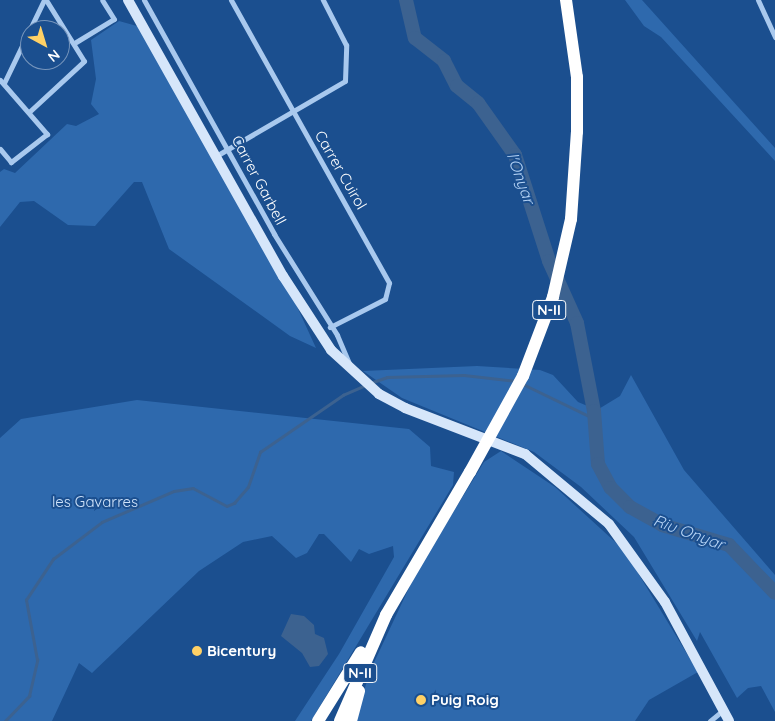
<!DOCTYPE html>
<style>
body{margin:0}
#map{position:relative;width:775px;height:721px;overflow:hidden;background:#1b4f8f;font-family:Quicksand,sans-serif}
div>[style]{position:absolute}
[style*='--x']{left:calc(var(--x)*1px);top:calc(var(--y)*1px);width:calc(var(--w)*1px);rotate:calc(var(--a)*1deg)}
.green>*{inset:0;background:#2e69ad}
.water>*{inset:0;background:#3c6290}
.stream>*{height:2.5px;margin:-1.25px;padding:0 1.25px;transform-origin:1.25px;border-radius:1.25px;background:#3c6290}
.river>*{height:14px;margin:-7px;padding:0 7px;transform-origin:7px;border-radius:7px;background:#3c6290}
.street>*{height:5px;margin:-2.5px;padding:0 2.5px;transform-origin:2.5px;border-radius:2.5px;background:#a9c9ee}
.secondary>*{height:10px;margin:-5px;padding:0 5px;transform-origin:5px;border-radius:5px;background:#d6e6fa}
.highway>*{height:12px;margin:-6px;padding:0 6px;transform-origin:6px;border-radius:6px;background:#fff}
.highway-bridge>*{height:12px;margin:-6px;padding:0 6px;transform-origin:6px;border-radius:6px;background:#fff}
.dots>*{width:14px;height:14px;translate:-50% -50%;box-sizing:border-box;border:2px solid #1b4f8f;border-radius:50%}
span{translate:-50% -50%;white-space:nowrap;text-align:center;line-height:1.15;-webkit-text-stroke:4px #1b4f8f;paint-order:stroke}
.shield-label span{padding:1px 4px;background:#1b4f8f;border:1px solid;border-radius:4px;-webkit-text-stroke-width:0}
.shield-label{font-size:14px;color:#fff;font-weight:700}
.street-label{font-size:15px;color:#fff}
.park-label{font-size:15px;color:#cfe3fa}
.poi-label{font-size:15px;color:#fff;font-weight:700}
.left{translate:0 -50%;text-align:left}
.water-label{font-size:16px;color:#b5d3f5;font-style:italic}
.north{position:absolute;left:20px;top:20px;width:50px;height:50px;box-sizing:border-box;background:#1b4f8f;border:1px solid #7695bc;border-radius:50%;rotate:141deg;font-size:14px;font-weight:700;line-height:20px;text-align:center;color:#fff}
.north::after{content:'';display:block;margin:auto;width:18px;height:22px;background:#ffd166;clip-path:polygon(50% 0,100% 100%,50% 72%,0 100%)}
</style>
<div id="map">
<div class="green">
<div style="clip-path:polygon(625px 0,642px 0,775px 148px,775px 161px,661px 37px,644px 26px)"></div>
<div style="clip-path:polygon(119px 21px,144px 28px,283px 276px,316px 348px,290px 336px,169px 249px,142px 182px,134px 182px,95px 226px,68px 225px,34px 201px,20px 202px,0 227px,0 172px,4px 169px,15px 173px,67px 124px,76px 126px,99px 114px,91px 104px,96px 79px,91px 40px)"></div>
<div style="clip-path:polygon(477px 366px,540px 370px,553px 375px,578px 402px,597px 410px,620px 396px,631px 375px,684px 470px,775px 575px,775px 712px,761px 686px,748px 688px,737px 698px,700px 632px,697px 641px,634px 537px,581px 487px,534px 452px,402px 398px,363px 371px)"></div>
<div style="clip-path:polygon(137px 400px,409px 429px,430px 447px,431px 466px,454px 472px,453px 485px,311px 721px,295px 721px,339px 654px,394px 557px,393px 546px,369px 554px,359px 549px,351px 562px,324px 534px,319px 534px,307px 553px,296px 558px,272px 536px,243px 542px,199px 571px,92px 673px,79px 663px,52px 721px,0 721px,0 438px,21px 419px)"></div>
<div style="clip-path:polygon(501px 451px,555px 487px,624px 550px,698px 672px,649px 700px,635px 721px,355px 721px,370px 671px,416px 573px,484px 462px)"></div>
</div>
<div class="water">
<div style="clip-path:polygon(291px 614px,304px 616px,314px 625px,315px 634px,324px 638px,328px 654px,319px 666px,310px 667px,302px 653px,281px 636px)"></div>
</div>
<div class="stream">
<div style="--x:370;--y:383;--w:18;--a:-19"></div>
<div style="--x:387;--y:377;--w:77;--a:-1.5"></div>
<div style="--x:464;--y:375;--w:52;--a:6.6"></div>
<div style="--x:523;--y:384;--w:80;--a:25.9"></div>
<div style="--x:5;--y:721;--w:35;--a:-46"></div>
<div style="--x:29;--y:696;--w:37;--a:-77"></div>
<div style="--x:37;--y:660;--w:61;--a:-100.4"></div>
<div style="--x:26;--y:600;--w:49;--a:-56.6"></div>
<div style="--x:53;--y:559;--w:61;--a:-37.1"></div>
<div style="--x:102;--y:522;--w:78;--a:-23.3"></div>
<div style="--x:174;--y:491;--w:19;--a:-9"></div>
<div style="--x:193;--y:488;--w:38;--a:28"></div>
<div style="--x:227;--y:506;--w:8;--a:-23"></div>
<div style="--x:234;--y:503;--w:21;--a:-49"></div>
<div style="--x:248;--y:487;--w:37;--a:-71"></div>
<div style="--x:260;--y:452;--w:101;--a:-34.5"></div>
<div style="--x:343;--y:395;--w:24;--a:-24"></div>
</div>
<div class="river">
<div style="--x:406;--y:0;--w:39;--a:77"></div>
<div style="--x:415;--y:38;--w:37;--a:38"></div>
<div style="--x:444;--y:61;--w:28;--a:63"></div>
<div style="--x:457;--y:86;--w:27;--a:39"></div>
<div style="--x:478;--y:103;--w:64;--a:54.6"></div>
<div style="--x:515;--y:155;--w:111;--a:72.2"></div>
<div style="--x:549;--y:261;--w:68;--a:65.7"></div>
<div style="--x:577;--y:323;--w:90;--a:79.1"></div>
<div style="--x:594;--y:411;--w:53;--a:85.7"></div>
<div style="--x:598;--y:464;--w:27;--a:62"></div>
<div style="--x:611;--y:488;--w:27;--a:45"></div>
<div style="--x:630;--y:507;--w:37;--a:29"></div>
<div style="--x:662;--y:525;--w:70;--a:16.6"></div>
<div style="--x:729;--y:545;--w:66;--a:46.2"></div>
</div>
<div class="street">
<div style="--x:144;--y:0;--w:268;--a:60.9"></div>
<div style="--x:274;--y:234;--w:119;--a:58"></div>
<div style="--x:337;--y:335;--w:34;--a:67"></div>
<div style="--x:231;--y:0;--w:324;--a:60.8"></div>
<div style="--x:389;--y:283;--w:16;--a:104"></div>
<div style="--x:385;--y:299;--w:62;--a:153"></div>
<div style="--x:758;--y:0;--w:41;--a:65.3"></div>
<div style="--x:76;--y:42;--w:44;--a:-31.2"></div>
<div style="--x:114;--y:19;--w:22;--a:-122"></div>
<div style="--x:0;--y:80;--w:72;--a:49"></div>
<div style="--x:47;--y:134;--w:46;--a:142.1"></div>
<div style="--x:11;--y:162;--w:17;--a:-130"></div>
<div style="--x:4;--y:83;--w:92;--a:-64.3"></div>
<div style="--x:29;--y:112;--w:75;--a:-42.8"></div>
<div style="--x:84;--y:61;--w:72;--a:-121.9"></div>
<div style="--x:216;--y:156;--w:149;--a:-30.2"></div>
<div style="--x:345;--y:81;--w:36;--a:-88"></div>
<div style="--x:346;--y:45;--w:51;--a:-117.1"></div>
<div style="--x:710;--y:721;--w:17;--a:-40"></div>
</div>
<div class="secondary">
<div style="--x:128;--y:0;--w:317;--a:60.7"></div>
<div style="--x:283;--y:276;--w:88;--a:57"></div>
<div style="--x:331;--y:350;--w:65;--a:42.5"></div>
<div style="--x:379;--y:394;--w:30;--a:28"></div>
<div style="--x:405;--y:408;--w:129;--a:21"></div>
<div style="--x:525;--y:454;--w:109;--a:39.8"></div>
<div style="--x:609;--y:524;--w:96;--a:54.3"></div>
<div style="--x:665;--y:602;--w:135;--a:61.7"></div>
</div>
<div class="highway">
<div style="--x:566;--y:0;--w:78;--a:81.9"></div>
<div style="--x:577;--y:77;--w:55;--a:90"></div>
<div style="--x:318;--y:721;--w:81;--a:-58.1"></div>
<div style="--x:340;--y:721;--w:116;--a:-66.5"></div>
<div style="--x:386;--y:615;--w:166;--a:-59.6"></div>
<div style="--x:351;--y:721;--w:31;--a:-75"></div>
</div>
<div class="highway-bridge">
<div style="--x:470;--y:472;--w:110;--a:-61.1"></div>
<div style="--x:523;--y:376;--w:85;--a:-69.2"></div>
<div style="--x:553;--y:297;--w:80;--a:-77"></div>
<div style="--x:571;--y:219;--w:87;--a:-86.1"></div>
</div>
<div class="dots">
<div style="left:197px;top:651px;background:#ffd166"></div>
<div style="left:421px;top:700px;background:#ffd166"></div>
</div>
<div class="shield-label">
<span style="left:549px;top:310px">N-II</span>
<span style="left:360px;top:673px">N-II</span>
</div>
<div class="street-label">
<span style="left:341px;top:170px;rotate:60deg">Carrer Cuirol</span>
<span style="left:259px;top:180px;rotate:62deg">Carrer Garbell</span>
</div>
<div class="park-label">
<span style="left:95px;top:502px">les Gavarres</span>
</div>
<div class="poi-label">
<span class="left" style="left:207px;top:651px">Bicentury</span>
<span class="left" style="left:431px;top:700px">Puig Roig</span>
</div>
<div class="water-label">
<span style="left:521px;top:178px;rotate:70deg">l'Onyar</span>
<span style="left:689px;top:532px;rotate:20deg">Riu Onyar</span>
</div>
<div class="north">N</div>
</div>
